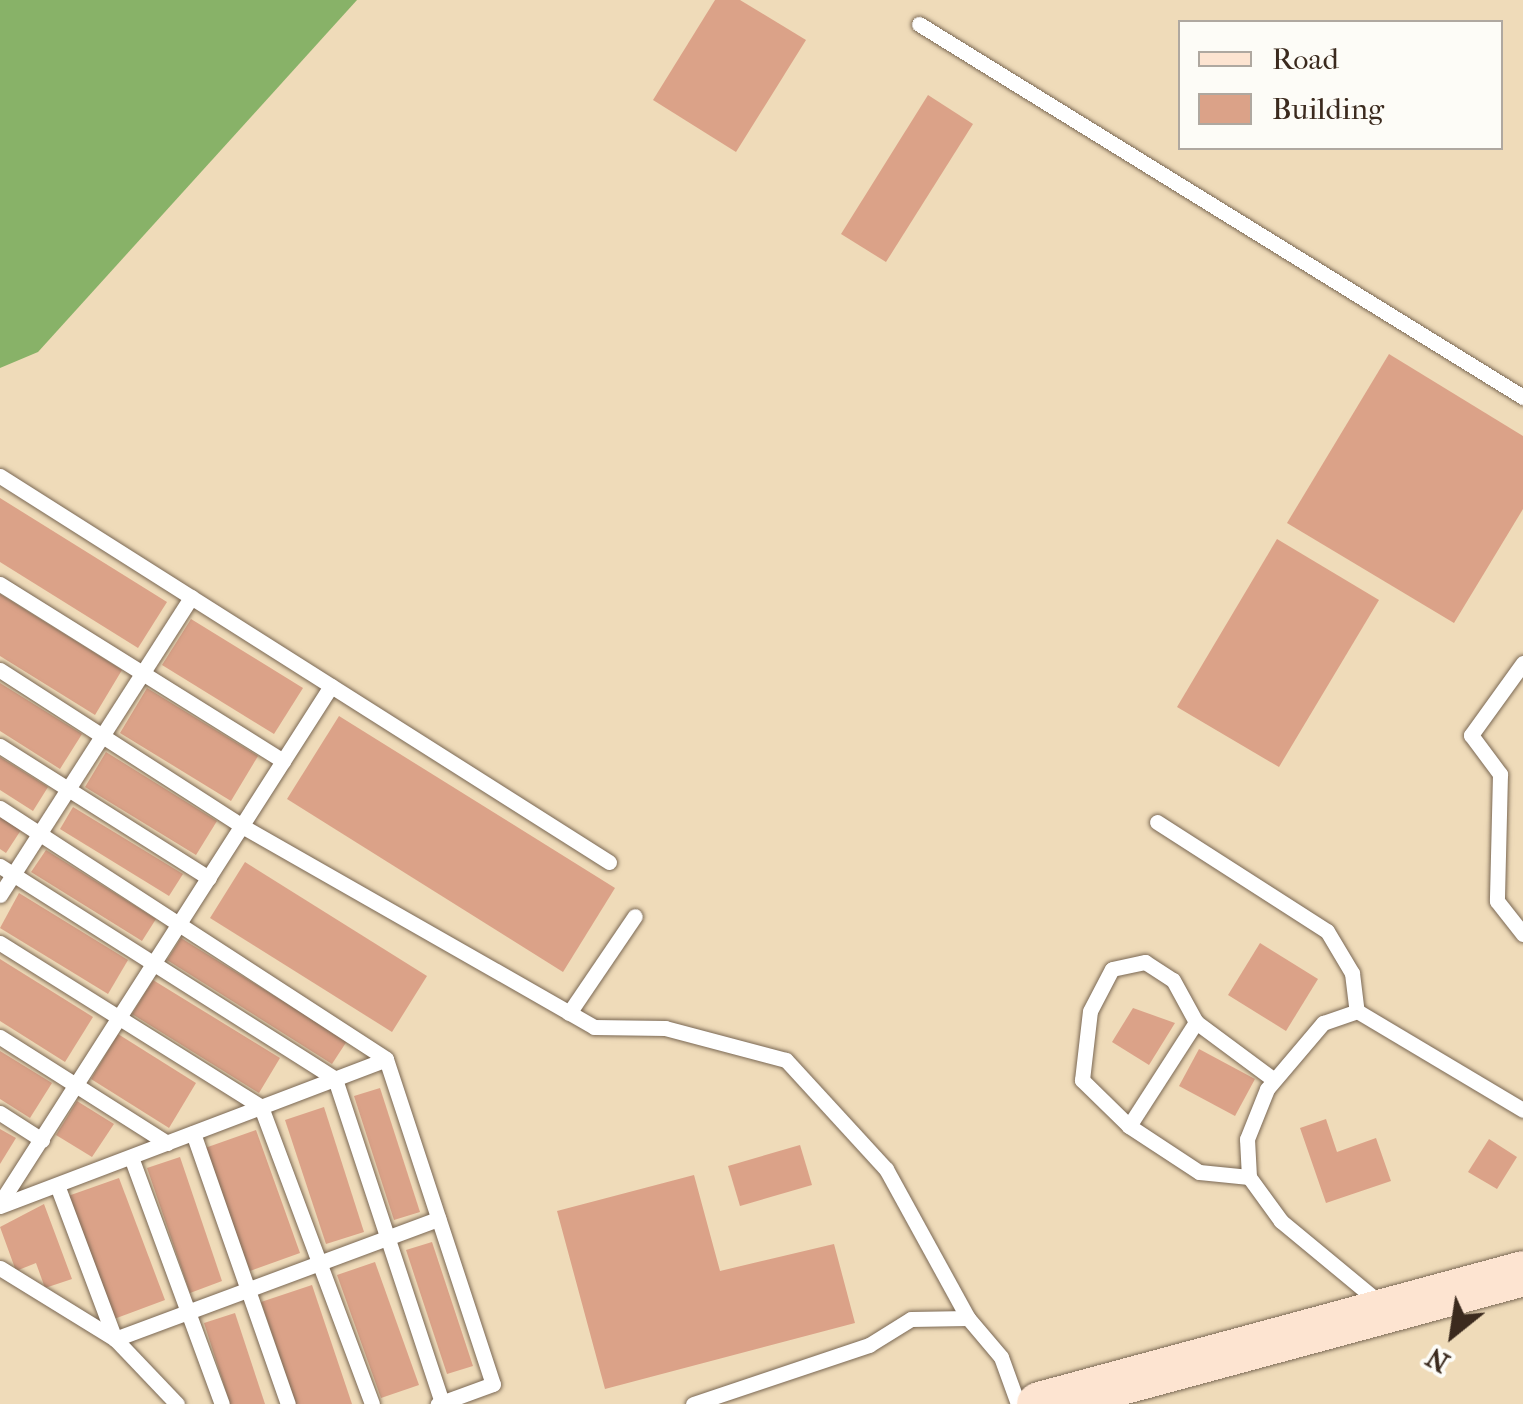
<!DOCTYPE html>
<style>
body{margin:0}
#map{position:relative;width:1523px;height:1404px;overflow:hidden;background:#efdbb9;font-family:"IM FELL French Canon",serif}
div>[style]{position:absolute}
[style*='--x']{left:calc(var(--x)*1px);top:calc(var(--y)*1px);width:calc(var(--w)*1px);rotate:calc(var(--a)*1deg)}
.forest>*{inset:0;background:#88b268}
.building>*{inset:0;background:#dba288}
.roads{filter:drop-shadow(0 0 2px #7a6854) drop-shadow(0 0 2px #7a6854)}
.service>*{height:15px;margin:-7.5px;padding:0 7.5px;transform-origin:7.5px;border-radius:7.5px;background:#fff}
.secondary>*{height:45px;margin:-22.5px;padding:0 22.5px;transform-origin:22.5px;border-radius:22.5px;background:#fde4d1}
span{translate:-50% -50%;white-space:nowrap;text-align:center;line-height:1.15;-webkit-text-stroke:8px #fdfcf7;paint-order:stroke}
.legend{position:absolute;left:1178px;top:20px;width:325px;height:130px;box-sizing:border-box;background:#fdfcf7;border:2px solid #afa8a0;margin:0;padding:12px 18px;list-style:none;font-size:30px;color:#3b2a1e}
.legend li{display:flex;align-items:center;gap:20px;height:50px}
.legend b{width:50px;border:2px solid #afa8a0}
.north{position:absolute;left:1403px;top:1284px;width:100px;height:100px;-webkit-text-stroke:8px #fdfcf7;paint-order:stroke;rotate:210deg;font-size:28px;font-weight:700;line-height:40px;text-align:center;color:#3b2a1e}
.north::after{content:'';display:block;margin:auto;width:35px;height:45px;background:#3b2a1e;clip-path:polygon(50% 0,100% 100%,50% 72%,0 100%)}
</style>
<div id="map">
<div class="forest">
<div style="clip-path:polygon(0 0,357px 0,38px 352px,0 368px)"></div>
</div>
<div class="building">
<div style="clip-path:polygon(715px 0,740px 0,806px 40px,736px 152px,653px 100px)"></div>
<div style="clip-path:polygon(928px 95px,973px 124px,886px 262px,841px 234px)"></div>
<div style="clip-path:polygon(1389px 354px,1523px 436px,1523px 509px,1454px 623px,1287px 523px)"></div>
<div style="clip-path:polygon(0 498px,167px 602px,138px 648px,0 562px)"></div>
<div style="clip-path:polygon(1277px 539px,1379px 600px,1279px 767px,1177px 707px)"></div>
<div style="clip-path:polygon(0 594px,122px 670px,95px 715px,0 656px)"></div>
<div style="clip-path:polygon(191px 619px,303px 688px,274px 734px,162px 665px)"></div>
<div style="clip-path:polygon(0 683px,82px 734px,60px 769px,0 731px)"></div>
<div style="clip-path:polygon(147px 688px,258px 756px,231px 801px,120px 733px)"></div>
<div style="clip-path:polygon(339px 716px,615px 888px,563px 972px,287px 799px)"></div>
<div style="clip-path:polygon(106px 752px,217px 821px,196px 855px,85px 787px)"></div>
<div style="clip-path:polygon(0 757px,48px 787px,33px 811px,0 790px)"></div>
<div style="clip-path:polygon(73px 807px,183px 874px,169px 896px,60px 829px)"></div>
<div style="clip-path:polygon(0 817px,21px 830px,6px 853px,0 849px)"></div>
<div style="clip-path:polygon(46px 850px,156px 919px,142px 941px,31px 872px)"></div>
<div style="clip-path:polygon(245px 862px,427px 976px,392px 1032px,210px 918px)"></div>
<div style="clip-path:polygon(19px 893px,128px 960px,108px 994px,0 928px)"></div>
<div style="clip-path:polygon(181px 938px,347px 1041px,332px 1064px,167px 960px)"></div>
<div style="clip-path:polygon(1260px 943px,1318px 979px,1286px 1031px,1228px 995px)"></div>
<div style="clip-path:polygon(0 959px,93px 1017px,65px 1062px,0 1021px)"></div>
<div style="clip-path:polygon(153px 980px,280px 1058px,259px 1093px,132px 1014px)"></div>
<div style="clip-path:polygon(1133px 1008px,1175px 1023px,1149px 1065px,1112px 1042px)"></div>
<div style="clip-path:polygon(118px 1034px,196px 1083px,169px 1128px,91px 1079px)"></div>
<div style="clip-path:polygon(1199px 1049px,1255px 1079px,1235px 1116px,1179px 1086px)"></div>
<div style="clip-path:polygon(0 1051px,52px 1083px,30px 1118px,0 1099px)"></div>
<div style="clip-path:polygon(380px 1088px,420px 1212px,394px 1220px,354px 1096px)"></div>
<div style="clip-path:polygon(77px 1101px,114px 1124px,92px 1157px,56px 1135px)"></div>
<div style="clip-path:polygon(324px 1107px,364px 1232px,326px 1244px,285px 1120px)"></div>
<div style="clip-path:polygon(1326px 1119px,1337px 1152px,1376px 1138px,1391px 1181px,1326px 1203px,1300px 1128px)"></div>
<div style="clip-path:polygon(0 1129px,16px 1138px,0 1164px)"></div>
<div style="clip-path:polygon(256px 1130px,300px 1253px,250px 1271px,205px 1148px)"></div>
<div style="clip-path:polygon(1489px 1139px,1517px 1157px,1497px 1189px,1468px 1172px)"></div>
<div style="clip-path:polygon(800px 1145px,812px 1185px,740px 1206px,728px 1166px)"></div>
<div style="clip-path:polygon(180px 1157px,222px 1281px,190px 1293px,147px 1168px)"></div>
<div style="clip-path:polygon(694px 1175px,720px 1271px,834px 1244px,855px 1323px,605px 1389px,557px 1211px)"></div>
<div style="clip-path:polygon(119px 1178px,165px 1300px,114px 1319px,68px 1196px)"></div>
<div style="clip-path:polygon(44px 1204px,72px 1279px,45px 1288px,36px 1263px,16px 1271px,0 1227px)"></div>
<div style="clip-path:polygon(432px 1242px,473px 1366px,447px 1374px,406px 1250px)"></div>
<div style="clip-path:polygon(375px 1262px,419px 1385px,381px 1398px,337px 1275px)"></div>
<div style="clip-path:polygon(312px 1285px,352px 1404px,296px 1404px,261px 1302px)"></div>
<div style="clip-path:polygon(235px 1313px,265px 1404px,230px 1404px,204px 1323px)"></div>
</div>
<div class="roads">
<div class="service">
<div style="--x:919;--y:24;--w:710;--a:31.7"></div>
<div style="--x:0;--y:476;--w:721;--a:32.37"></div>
<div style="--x:0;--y:584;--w:334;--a:32"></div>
<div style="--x:1523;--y:663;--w:89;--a:125.8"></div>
<div style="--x:1471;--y:735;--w:49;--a:53.4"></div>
<div style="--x:1500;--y:774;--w:127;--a:91.4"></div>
<div style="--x:1497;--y:901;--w:42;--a:51.8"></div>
<div style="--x:0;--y:670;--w:288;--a:32.8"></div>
<div style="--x:242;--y:826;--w:405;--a:29.7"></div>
<div style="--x:594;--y:1027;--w:71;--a:0.8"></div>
<div style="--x:665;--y:1028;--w:125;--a:14.8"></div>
<div style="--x:786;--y:1060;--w:148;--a:47.5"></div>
<div style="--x:886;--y:1169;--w:170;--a:61.2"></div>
<div style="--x:0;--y:746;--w:247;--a:32.3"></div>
<div style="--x:0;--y:808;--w:460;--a:33"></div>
<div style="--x:386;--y:1059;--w:342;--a:71.8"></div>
<div style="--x:493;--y:1384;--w:59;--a:160"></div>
<div style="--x:1157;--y:822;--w:202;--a:32.7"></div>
<div style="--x:1327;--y:931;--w:49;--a:59.2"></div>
<div style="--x:1352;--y:973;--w:38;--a:83"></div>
<div style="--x:0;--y:866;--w:397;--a:32.4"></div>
<div style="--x:335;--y:1079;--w:340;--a:71.7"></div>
<div style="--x:0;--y:895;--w:354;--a:-57.3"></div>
<div style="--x:0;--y:943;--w:308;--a:32.1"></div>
<div style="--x:261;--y:1107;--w:317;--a:69.5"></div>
<div style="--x:569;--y:1013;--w:117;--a:-55.8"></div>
<div style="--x:0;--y:1037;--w:198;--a:32.4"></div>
<div style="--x:0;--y:1113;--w:50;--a:32.7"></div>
<div style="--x:1129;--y:1126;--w:124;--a:-57.2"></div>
<div style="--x:193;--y:1133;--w:287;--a:70.7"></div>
<div style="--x:131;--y:1157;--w:263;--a:69.8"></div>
<div style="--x:1249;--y:1177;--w:50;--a:-174.3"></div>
<div style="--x:1199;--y:1172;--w:84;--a:-146.7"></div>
<div style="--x:1129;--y:1126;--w:66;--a:-135.6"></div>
<div style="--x:1082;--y:1080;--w:69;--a:-83.4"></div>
<div style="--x:1090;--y:1011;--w:47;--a:-62.4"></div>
<div style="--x:1112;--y:969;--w:34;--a:-12"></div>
<div style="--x:1145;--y:962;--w:33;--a:33"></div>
<div style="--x:1173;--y:980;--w:48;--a:61.3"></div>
<div style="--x:1196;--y:1022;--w:97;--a:36.6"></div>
<div style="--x:57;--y:1185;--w:165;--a:69.4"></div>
<div style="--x:0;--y:1203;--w:614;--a:-57.37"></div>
<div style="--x:0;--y:1206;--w:413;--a:-20.8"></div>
<div style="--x:0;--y:1268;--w:135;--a:31.7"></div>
<div style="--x:1380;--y:1303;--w:129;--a:-140.4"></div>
<div style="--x:1281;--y:1221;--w:54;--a:-126"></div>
<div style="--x:1249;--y:1177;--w:38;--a:-93"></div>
<div style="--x:1247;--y:1139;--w:54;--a:-68.2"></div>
<div style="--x:1267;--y:1089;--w:87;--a:-49.7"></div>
<div style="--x:1323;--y:1023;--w:36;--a:-19"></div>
<div style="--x:1357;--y:1011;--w:193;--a:30.8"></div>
<div style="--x:177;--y:1404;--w:90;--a:-133.6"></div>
<div style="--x:115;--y:1339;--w:345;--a:-20.4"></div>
<div style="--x:693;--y:1404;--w:186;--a:-18.5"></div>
<div style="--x:869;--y:1345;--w:49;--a:-31.8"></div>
<div style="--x:911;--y:1319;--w:57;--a:-1"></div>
<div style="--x:968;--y:1318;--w:51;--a:49.8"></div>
<div style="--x:1001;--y:1357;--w:50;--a:70.1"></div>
</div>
<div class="secondary">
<div style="--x:1039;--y:1404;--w:501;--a:-15.14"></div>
</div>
</div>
<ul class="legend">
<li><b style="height:12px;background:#fde4d1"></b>Road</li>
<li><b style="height:28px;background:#dba288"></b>Building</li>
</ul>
<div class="north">N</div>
</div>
